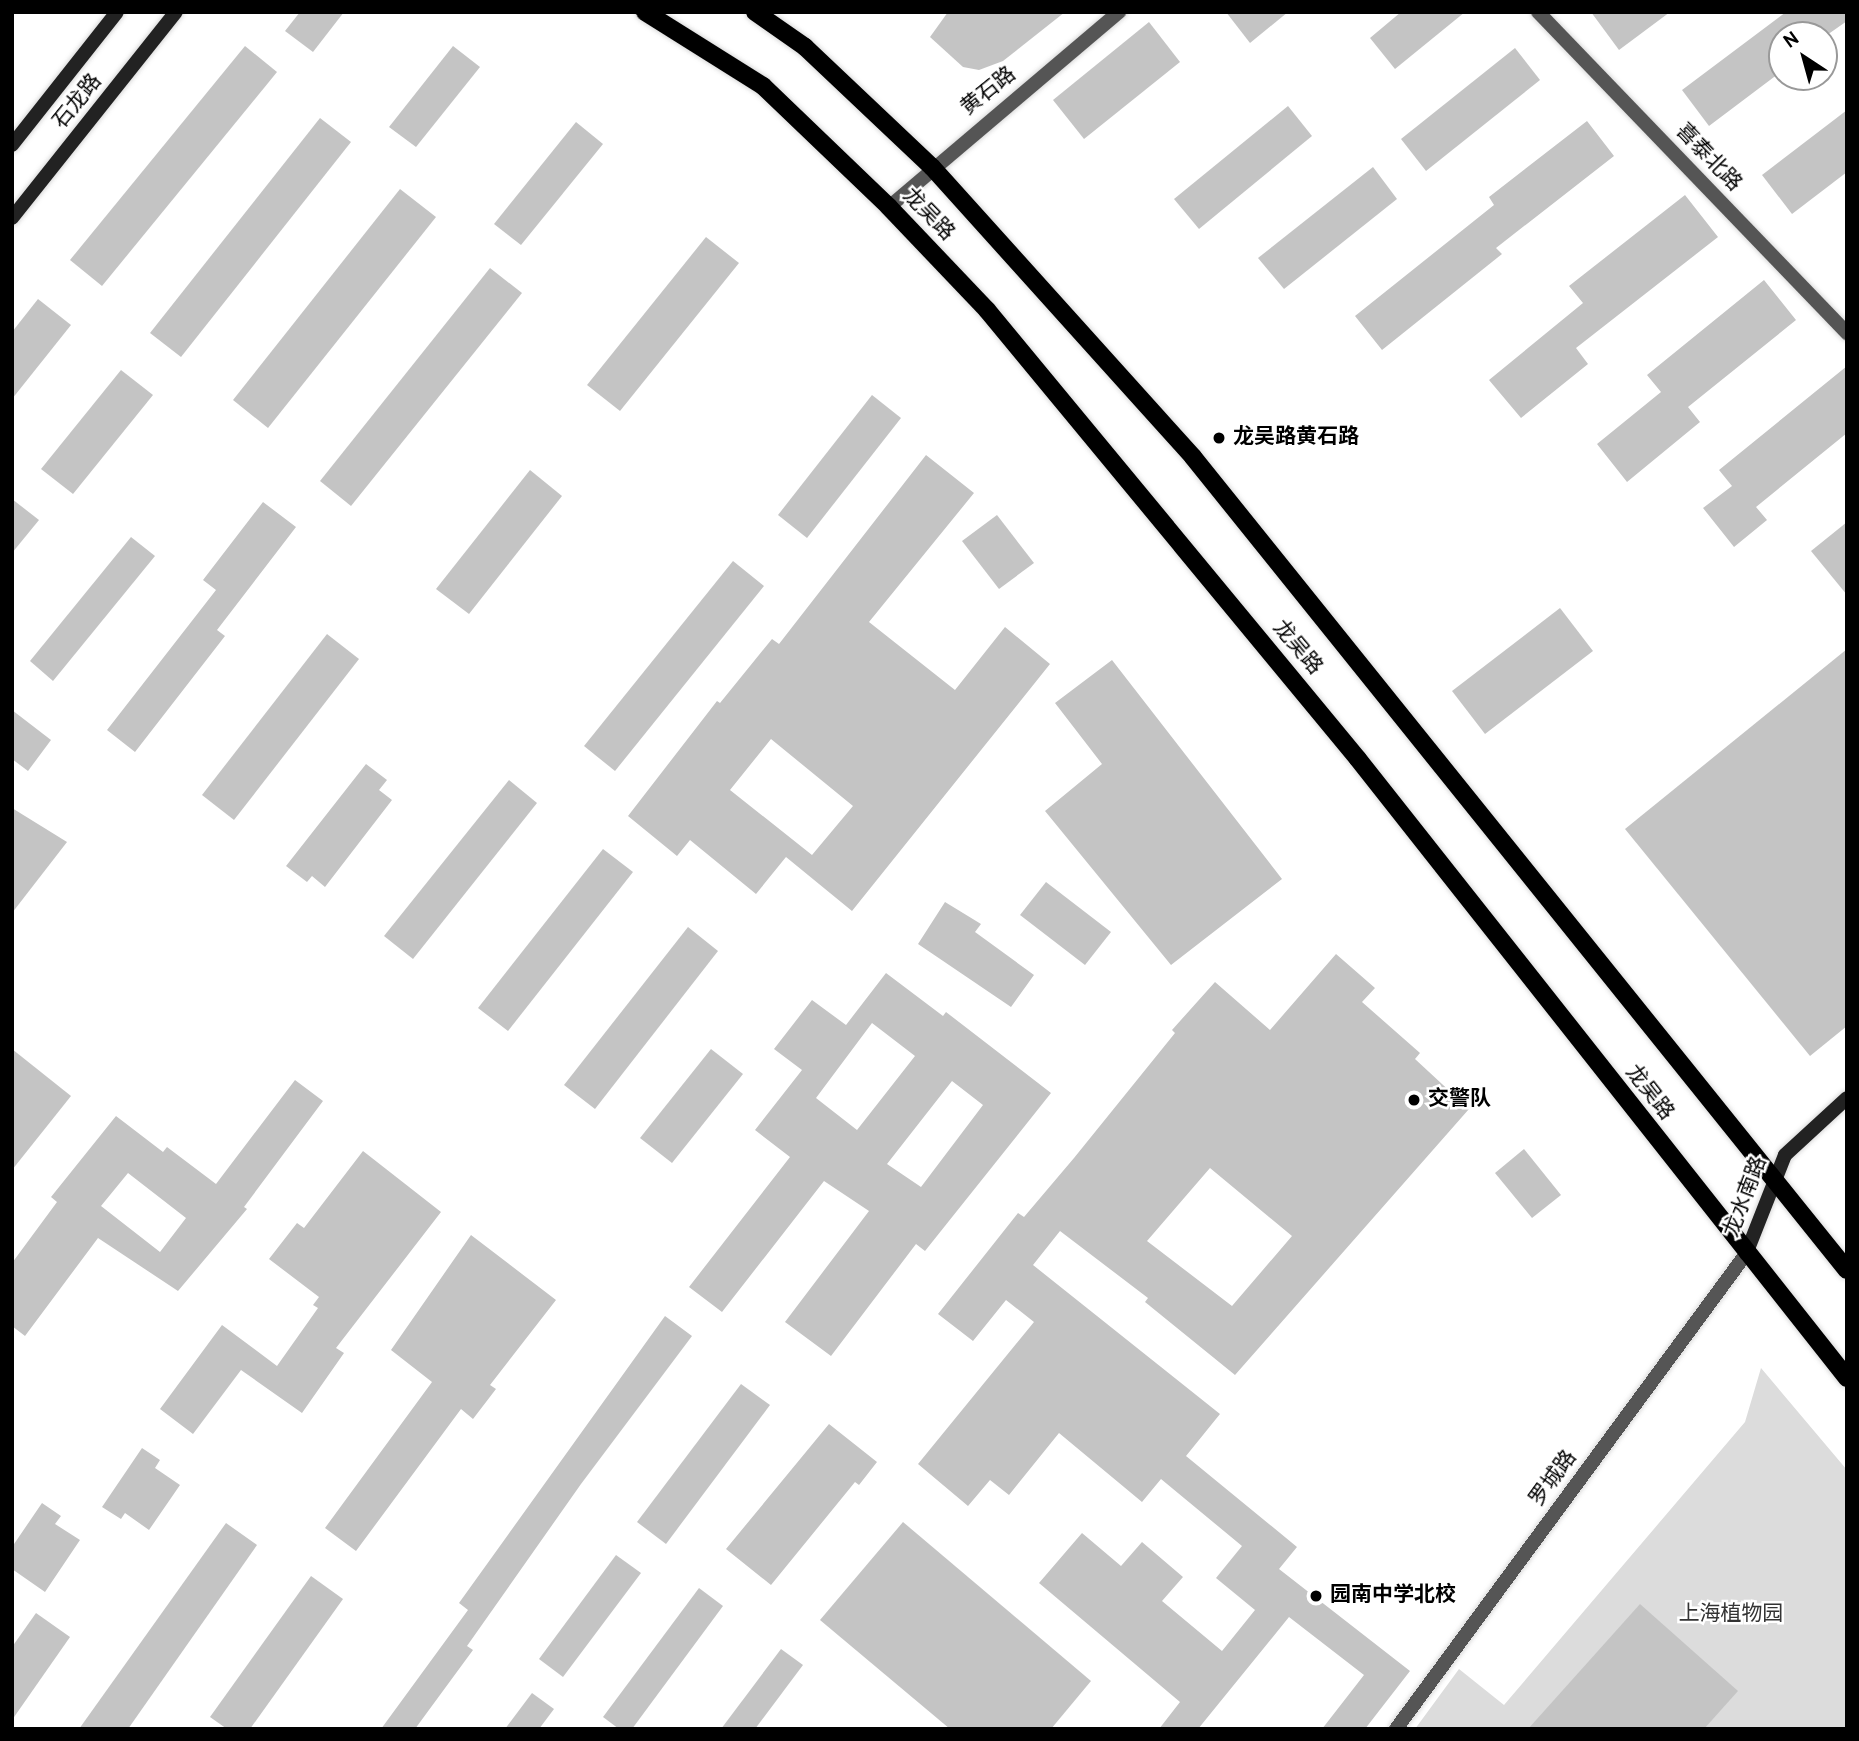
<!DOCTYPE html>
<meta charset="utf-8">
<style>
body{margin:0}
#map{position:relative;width:1859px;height:1741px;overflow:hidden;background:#fff;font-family:Overpass,"Noto Sans SC",sans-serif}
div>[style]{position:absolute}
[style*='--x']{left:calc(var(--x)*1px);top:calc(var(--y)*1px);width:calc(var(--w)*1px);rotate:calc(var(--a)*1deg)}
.green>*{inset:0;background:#dcdcdc}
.building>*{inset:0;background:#c4c4c4}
.roads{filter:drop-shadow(0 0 2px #dbdbdb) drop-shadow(0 0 2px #dbdbdb)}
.street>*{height:14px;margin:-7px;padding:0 7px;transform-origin:7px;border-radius:7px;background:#555}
.secondary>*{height:14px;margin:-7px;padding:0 7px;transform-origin:7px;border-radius:7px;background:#222}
.primary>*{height:18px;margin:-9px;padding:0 9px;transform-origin:9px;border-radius:9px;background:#000}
.dots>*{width:19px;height:19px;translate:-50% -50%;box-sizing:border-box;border:4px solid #fff;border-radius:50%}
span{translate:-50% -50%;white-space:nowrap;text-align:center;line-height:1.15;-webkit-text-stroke:5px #fff;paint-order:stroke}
.street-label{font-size:21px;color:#000}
.poi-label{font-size:21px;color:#000;font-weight:700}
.left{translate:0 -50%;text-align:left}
.park-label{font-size:21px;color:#333}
.frame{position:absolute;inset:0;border:14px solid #000;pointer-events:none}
.north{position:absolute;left:1768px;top:21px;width:70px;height:70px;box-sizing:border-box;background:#fff;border:2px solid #999;border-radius:50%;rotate:324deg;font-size:19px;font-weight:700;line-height:28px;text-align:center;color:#000}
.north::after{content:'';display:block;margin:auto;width:24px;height:32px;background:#000;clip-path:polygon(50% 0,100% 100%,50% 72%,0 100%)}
</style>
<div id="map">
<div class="green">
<div style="clip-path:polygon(1761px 1368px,1847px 1470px,1847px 1729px,1415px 1729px,1459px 1669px,1504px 1705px,1745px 1422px)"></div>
</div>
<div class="building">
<div style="clip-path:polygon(300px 12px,344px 12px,313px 52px,285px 31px)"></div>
<div style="clip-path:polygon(948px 12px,1065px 12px,1003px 61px,979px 70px,963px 67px,930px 37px)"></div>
<div style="clip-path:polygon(1226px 12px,1288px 12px,1250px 43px)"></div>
<div style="clip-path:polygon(1401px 12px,1465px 12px,1395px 69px,1370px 38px)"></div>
<div style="clip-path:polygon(1591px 12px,1670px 12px,1619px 50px)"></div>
<div style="clip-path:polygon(1786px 12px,1847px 12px,1847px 21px,1827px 35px,1782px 35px,1782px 71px,1709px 126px,1682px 90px)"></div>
<div style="clip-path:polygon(1149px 22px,1180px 62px,1084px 139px,1053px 100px)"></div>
<div style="clip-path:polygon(245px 46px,277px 72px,102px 286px,70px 260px)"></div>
<div style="clip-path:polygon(453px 46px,480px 67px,416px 147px,389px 127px)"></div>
<div style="clip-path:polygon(1515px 48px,1540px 80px,1426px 171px,1401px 139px)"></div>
<div style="clip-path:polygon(1288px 106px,1312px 136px,1199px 229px,1174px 199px)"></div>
<div style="clip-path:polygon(1847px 110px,1847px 172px,1792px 214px,1762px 175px)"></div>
<div style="clip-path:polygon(320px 118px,351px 142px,181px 357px,150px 333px)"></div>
<div style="clip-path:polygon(1587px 121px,1614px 156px,1496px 248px,1502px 254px,1382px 350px,1355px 316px,1494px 205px,1489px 197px)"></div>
<div style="clip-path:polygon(576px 122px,603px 144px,521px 245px,494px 224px)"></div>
<div style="clip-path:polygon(1373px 167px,1397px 199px,1284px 289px,1258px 258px)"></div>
<div style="clip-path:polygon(400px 189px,436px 217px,268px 428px,233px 400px)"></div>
<div style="clip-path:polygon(1685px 195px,1718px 237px,1576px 348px,1588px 364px,1521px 418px,1489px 380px,1583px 303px,1569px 286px)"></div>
<div style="clip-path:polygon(706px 237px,739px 263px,620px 411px,587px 385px)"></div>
<div style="clip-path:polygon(490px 268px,522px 293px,351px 506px,320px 481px)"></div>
<div style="clip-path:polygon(1764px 280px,1796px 320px,1688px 407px,1700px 422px,1627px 482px,1597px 444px,1661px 392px,1647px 375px)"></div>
<div style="clip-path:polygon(38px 299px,71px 325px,12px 399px,12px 332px)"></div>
<div style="clip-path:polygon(1847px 366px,1847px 433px,1756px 507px,1767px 520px,1734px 547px,1703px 508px,1732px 486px,1719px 470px)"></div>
<div style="clip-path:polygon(121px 370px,153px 395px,73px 494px,41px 469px)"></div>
<div style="clip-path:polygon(872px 395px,901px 418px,807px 538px,778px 515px)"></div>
<div style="clip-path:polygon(evenodd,926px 455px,974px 493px,869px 622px,955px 690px,1005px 627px,1050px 664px,852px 911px,786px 857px,756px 894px,690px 840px,677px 856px,628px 816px,717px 701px,720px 703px,772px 639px,779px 644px,926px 455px,771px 739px,853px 806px,812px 855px,730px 790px,771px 739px)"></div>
<div style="clip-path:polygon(530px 470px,562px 496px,469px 614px,436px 589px)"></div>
<div style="clip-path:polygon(12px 499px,39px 520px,12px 553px)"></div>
<div style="clip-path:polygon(263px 502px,296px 527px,217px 630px,225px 636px,135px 752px,107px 730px,216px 590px,203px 580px)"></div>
<div style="clip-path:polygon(997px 515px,1034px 563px,999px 589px,962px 541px)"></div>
<div style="clip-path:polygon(1847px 522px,1847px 595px,1811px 551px)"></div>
<div style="clip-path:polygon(131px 537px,155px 556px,53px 681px,30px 661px)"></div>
<div style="clip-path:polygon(733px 561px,764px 586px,615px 771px,584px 746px)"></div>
<div style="clip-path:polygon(1560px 608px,1593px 651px,1485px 734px,1452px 691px)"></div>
<div style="clip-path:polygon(327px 634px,359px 659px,234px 820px,202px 795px)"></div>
<div style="clip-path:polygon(1847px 649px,1847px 1026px,1810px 1056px,1625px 829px)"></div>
<div style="clip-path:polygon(1112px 660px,1282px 879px,1171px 965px,1045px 811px,1102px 764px,1055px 703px)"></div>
<div style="clip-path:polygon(12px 710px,51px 740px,28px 771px,12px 759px)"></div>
<div style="clip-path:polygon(366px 764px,387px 780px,379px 790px,392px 800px,325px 887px,312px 876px,307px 882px,286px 866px)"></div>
<div style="clip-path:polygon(509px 780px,537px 803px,413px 959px,384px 936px)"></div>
<div style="clip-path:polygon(12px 808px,67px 842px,12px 913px)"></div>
<div style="clip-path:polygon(603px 849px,633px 872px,508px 1031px,478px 1008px)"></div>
<div style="clip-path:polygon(1046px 882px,1111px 932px,1085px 965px,1020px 915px)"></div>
<div style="clip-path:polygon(945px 902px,981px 924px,975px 932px,1034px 975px,1011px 1007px,918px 944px)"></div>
<div style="clip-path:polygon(688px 927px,718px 951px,595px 1109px,564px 1085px)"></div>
<div style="clip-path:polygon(evenodd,1336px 954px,1375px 988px,1362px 1002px,1420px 1053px,1415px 1059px,1469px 1109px,1235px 1375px,1145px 1302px,1148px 1298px,1060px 1231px,1033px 1265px,1220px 1414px,1186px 1456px,1297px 1547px,1279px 1569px,1410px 1671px,1365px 1729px,1322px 1729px,1364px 1675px,1289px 1617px,1198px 1729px,1159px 1729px,1180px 1702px,1039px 1583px,1082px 1533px,1121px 1566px,1142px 1542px,1183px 1577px,1162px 1601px,1222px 1651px,1255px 1610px,1216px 1578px,1242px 1546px,1161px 1479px,1142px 1502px,1059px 1433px,1009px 1495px,990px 1480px,968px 1506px,918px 1464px,1034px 1322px,1006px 1300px,973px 1341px,938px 1314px,1018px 1213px,1024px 1217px,1074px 1158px,1175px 1033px,1172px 1030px,1215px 982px,1270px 1030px,1336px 954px,1210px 1168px,1292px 1236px,1232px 1306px,1147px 1241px,1210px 1168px)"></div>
<div style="clip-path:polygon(evenodd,886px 973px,943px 1016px,946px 1012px,1051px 1093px,925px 1251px,916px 1244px,831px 1356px,785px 1322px,869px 1211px,824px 1181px,722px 1312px,689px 1287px,790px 1157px,755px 1130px,802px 1070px,774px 1049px,812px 1000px,846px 1025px,886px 973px,872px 1023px,915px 1056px,857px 1130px,816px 1098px,872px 1023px,886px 973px,952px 1081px,983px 1105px,921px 1187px,887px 1164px,952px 1081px)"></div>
<div style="clip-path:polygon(12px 1049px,71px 1096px,12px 1170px)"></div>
<div style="clip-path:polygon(711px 1049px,743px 1074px,672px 1163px,640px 1138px)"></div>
<div style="clip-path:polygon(evenodd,295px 1080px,323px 1101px,244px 1207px,247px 1209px,178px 1291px,98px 1238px,25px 1336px,12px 1326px,12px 1263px,57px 1202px,51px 1197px,116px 1116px,163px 1152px,167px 1147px,216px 1184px,295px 1080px,128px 1173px,186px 1218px,160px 1252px,101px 1206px,128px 1173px)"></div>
<div style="clip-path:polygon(1524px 1149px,1561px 1195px,1532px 1218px,1495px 1173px)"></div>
<div style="clip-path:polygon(363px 1151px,441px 1212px,336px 1348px,344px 1353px,302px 1413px,241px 1370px,193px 1434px,160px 1409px,222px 1325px,277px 1366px,318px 1308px,313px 1305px,319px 1297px,269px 1259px,297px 1223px,304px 1228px)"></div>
<div style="clip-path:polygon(471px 1235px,556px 1300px,490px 1385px,496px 1389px,473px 1419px,461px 1409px,356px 1551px,325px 1528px,432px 1382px,391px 1350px)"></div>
<div style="clip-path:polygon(665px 1316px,692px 1336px,581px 1484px,467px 1646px,473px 1650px,415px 1729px,381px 1729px,468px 1610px,459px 1603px)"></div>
<div style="clip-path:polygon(741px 1384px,770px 1405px,666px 1544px,637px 1522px)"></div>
<div style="clip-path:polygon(829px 1424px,877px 1462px,859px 1485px,855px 1482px,771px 1585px,726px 1549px)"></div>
<div style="clip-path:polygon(142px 1448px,160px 1460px,155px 1468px,180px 1485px,149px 1530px,125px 1513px,121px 1519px,102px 1507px)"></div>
<div style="clip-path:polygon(42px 1503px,61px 1516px,55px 1524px,80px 1540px,45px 1592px,12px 1569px,12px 1547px)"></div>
<div style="clip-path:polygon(903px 1522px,1091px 1681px,1051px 1729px,950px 1729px,820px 1620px)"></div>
<div style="clip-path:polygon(226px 1523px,257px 1545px,128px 1729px,79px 1729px)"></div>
<div style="clip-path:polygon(616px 1555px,641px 1573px,563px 1677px,539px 1659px)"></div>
<div style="clip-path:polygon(311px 1576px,343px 1599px,250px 1729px,227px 1729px,210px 1717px)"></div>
<div style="clip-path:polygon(699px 1588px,723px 1606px,632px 1729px,619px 1729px,603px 1717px)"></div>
<div style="clip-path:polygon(1640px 1604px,1738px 1691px,1704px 1729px,1528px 1729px)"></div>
<div style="clip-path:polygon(36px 1613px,70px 1637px,12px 1720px,12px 1647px)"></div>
<div style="clip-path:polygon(781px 1649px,803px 1665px,755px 1729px,721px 1729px)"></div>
<div style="clip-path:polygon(532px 1693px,554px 1709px,539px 1729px,505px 1729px)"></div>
</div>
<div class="roads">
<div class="street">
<div style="--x:1538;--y:12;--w:446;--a:46.1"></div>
<div style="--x:889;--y:207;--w:302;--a:-40.3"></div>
<div style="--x:1396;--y:1729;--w:590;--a:-53.62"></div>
</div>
<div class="secondary">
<div style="--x:12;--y:145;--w:169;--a:-51.7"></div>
<div style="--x:12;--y:218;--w:263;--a:-51.5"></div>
<div style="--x:1746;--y:1254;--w:106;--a:-68.5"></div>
<div style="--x:1785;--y:1155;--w:84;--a:-42.6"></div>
</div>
<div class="primary">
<div style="--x:645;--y:12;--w:139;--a:32.1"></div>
<div style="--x:763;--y:86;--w:175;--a:43.8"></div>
<div style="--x:889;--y:207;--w:142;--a:46.4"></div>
<div style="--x:987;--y:310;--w:582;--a:50.43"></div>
<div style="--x:1358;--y:759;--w:789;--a:51.69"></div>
<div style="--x:755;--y:12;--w:61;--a:35"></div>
<div style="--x:805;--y:47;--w:175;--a:43.4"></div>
<div style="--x:932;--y:167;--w:390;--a:48"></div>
<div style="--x:1193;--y:457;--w:1043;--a:51.19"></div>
</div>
</div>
<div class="dots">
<div style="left:1219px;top:438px;background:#000"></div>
<div style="left:1414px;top:1100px;background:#000"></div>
<div style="left:1316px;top:1596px;background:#000"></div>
</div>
<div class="street-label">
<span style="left:989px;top:92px;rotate:-39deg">黄石路</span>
<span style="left:78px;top:102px;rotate:-51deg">石龙路</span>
<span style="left:1708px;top:158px;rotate:46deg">喜泰北路</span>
<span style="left:928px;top:215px;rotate:46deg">龙吴路</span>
<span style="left:1297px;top:648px;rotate:50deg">龙吴路</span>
<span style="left:1649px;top:1093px;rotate:52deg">龙吴路</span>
<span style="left:1746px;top:1197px;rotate:-69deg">龙水南路</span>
<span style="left:1554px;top:1479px;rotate:-54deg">罗城路</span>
</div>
<div class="poi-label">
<span class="left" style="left:1233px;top:438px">龙吴路黄石路</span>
<span class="left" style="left:1428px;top:1100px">交警队</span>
<span class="left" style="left:1330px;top:1596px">园南中学北校</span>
</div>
<div class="park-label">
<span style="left:1731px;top:1615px">上海植物园</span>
</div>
<div class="frame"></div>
<div class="north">N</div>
</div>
